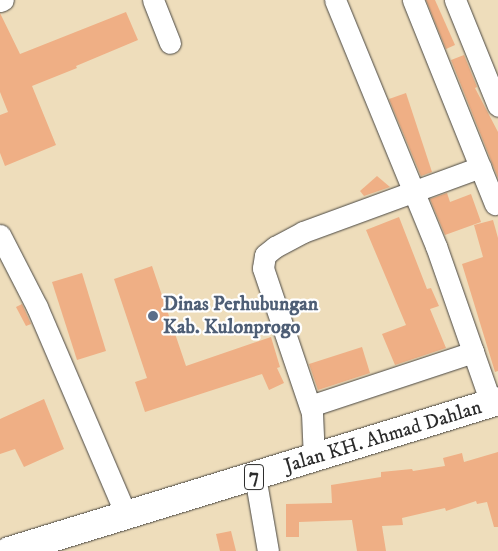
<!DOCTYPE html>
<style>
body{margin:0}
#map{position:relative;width:498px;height:551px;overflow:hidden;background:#edb;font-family:"IM FELL DW Pica",serif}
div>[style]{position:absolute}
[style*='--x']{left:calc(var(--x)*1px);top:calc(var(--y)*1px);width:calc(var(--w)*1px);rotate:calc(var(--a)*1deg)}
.building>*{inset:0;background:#efaf85}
.roads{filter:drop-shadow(0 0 1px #484641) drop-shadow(0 0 1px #484641)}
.minor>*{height:21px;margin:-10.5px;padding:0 10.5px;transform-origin:10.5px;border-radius:10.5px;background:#fff}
.highway>*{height:28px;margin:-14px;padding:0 14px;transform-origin:14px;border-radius:14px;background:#fff}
.dots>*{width:14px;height:14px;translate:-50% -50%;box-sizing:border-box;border:2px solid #fff;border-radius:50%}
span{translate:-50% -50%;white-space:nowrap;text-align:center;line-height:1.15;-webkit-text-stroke:4.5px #fff;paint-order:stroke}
.shield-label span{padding:1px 4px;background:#fff;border:1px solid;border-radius:4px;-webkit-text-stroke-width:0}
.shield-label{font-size:19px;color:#2b2b2b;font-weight:700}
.service-label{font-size:20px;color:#4e5e75;font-weight:700}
.left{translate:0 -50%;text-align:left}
.street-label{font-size:20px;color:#2b2b2b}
</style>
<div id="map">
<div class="building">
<div style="clip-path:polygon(426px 0,435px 0,455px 45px,446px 49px)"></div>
<div style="clip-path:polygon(126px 12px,138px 40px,76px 66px,77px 68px,32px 86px,56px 145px,5px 166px,0 153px,0 115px,8px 112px,0 92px,0 13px,20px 54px)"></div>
<div style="clip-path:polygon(464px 55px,477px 87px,475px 88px,498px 132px,498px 178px,451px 60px)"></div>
<div style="clip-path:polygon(406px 93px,432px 172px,421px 176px,389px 99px)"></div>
<div style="clip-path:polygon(377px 176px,390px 187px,364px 196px,360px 191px)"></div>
<div style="clip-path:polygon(447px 193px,450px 202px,471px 194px,481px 222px,445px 235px,430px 199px)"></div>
<div style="clip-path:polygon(399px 217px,427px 289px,431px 288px,439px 306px,430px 309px,446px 348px,395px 365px,382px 334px,406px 325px,366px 230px)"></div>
<div style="clip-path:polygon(493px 220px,498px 238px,498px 371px,495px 372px,462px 264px,483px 257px,474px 225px)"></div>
<div style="clip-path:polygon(152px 266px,186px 366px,271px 337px,280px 367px,277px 368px,284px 383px,269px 390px,262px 374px,145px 412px,135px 382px,147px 378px,114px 279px)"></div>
<div style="clip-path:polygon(82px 273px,106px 351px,77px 360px,52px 282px)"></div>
<div style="clip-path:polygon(22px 304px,31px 324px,26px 326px,16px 307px)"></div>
<div style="clip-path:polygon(362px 347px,370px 373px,318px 390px,309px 364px)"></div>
<div style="clip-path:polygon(44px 399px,64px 449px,24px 467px,15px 449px,0 454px,0 419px)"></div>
<div style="clip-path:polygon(498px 452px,498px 527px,494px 527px,487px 502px,477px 504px,476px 501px,446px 511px,445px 508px,402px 518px,403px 525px,382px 526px,386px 551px,357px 551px,352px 520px,299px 522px,299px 537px,286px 537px,286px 504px,332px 503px,331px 485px,381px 477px,381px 472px,412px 469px,413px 471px,445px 466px,443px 458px,462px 453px,464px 462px)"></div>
<div style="clip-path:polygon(231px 531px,236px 551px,220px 551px,216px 534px)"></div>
</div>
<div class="roads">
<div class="minor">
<div style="--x:153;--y:0;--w:46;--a:68.4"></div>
<div style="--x:335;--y:0;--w:266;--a:67.7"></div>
<div style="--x:436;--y:246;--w:166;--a:70.7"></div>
<div style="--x:413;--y:0;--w:220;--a:68.1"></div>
<div style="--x:455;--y:0;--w:114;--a:67.9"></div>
<div style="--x:0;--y:1;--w:3;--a:-18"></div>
<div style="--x:0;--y:235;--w:81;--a:62.8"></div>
<div style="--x:37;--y:307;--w:226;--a:66.8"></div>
<div style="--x:310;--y:406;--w:172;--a:-18.3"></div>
<div style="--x:314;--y:459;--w:46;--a:-92.5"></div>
<div style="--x:312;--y:413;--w:153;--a:-108.7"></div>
<div style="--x:263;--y:268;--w:13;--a:-81"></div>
<div style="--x:265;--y:255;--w:13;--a:-39"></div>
<div style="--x:275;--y:247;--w:32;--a:-28"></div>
<div style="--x:303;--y:232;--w:189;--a:-20.1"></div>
<div style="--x:255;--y:476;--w:76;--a:80.2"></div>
</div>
<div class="highway">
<div style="--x:9;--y:551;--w:511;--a:-17.05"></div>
</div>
</div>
<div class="dots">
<div style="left:153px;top:316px;background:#5c6f8a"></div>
</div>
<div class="shield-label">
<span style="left:254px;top:477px">7</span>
</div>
<div class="service-label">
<span class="left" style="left:163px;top:316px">Dinas Perhubungan<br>Kab. Kulonprogo</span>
</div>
<div class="street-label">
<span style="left:383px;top:437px;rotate:-17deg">Jalan KH. Ahmad Dahlan</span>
</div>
</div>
